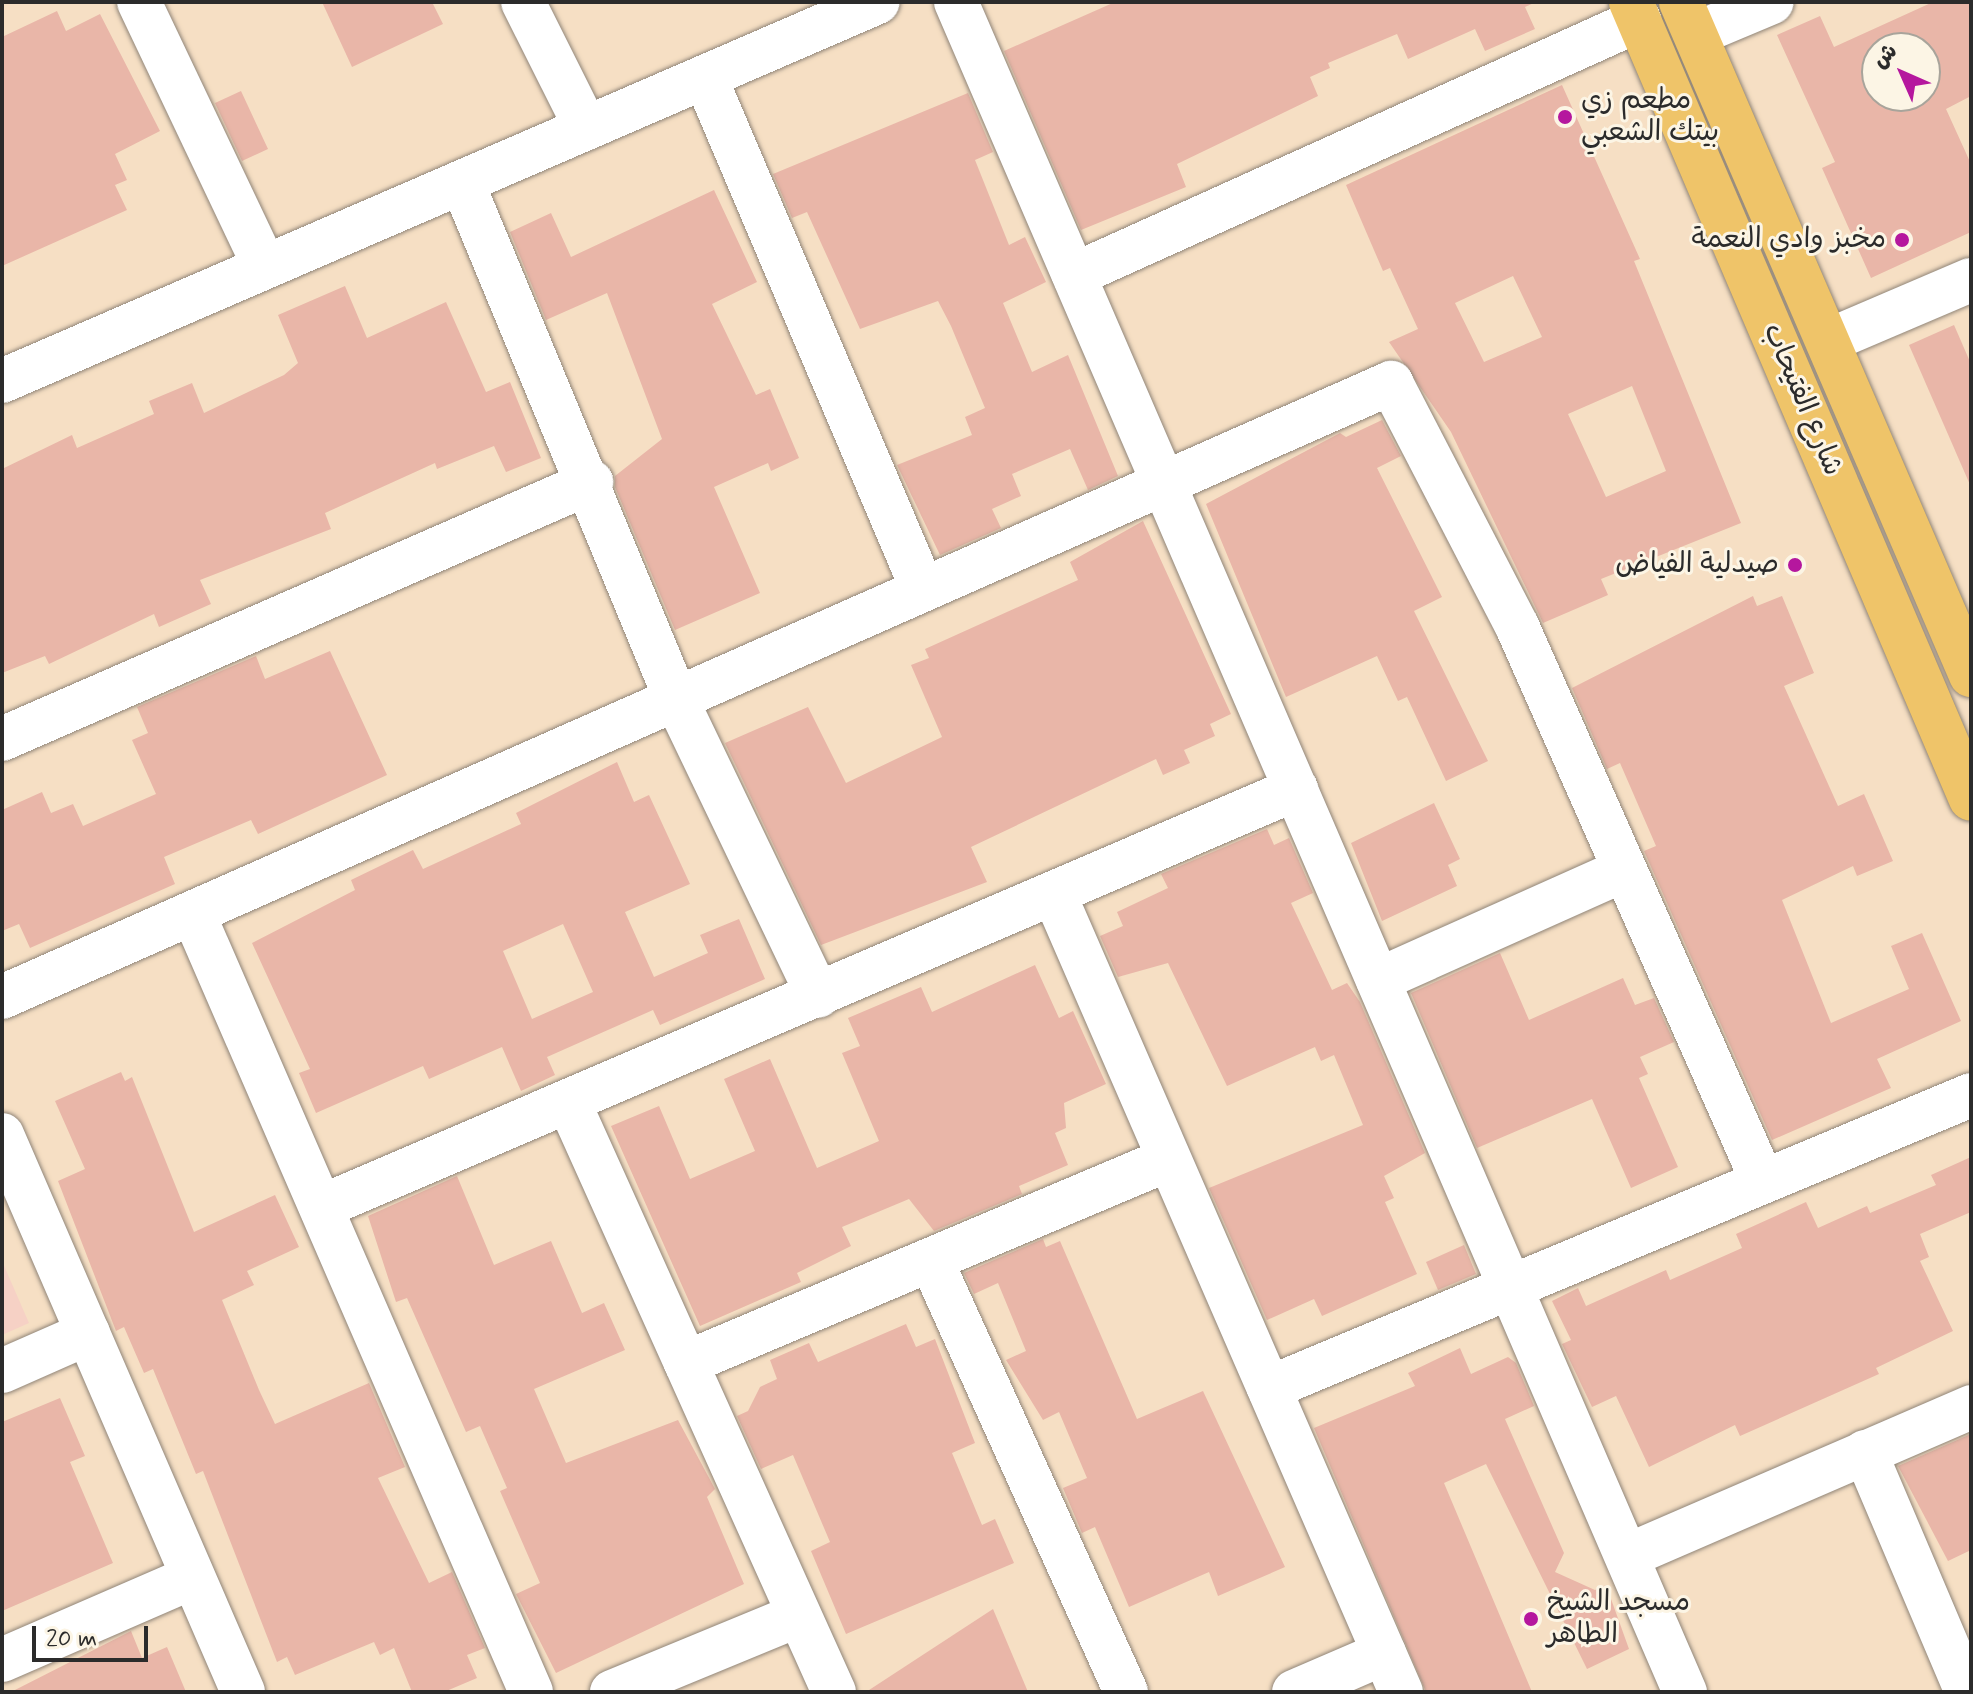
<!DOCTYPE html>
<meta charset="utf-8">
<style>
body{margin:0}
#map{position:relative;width:1973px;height:1694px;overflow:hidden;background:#f6dfc4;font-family:Mynerve,"Playpen Sans Arabic",sans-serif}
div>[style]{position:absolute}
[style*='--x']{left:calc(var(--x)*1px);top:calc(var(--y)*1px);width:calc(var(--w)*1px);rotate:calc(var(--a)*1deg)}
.built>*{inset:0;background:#f6d1c5}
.building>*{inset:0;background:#e9b6a8}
.roads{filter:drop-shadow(0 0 2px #908578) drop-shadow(0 0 2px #908578)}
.minor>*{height:44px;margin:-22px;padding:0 22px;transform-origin:22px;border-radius:22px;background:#fff}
.major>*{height:44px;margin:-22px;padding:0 22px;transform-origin:22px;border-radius:22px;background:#efc469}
.dots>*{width:22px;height:22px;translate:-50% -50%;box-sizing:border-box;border:4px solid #fcf5e5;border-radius:50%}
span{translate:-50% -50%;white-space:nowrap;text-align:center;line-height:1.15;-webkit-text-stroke:6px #fcf5e5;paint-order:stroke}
.poi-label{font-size:28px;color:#2b2b2b}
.left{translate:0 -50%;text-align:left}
.right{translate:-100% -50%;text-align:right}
.street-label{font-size:28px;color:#2b2b2b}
.frame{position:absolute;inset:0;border:4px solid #2b2b2b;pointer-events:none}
.north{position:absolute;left:1861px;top:32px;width:80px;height:80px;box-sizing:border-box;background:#fcf5e5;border:2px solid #a8a49b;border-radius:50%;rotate:315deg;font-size:22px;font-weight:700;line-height:32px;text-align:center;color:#2b2b2b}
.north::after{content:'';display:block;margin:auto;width:28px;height:36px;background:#b5179e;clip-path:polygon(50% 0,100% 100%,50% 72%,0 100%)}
.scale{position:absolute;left:32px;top:1626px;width:116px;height:36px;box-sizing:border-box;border:4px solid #2b2b2b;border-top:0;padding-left:10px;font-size:24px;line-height:28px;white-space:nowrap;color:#2b2b2b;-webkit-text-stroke:6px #fcf5e5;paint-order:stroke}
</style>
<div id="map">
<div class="built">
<div style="clip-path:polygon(2px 1261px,29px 1323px,2px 1335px)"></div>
</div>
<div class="building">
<div style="clip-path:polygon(322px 2px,432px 2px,443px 24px,352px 67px)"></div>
<div style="clip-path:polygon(1115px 2px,1536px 2px,1525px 7px,1535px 29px,1485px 51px,1475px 29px,1408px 59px,1397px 34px,1328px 63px,1330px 68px,1310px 77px,1318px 96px,1177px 164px,1186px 187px,1081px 230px,1004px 51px)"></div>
<div style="clip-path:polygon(evenodd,1933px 2px,1971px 2px,1971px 96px,1946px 109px,1971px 164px,1971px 232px,1871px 278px,1822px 168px,1835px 162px,1777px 35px,1820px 16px,1834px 47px,1933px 2px,1877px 48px,1925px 48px,1925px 96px,1877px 96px,1877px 48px)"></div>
<div style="clip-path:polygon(57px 11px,66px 31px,100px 14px,160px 131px,115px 154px,127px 180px,115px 185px,127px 210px,2px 266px,2px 37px)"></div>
<div style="clip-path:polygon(evenodd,1562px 85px,1640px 259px,1634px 261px,1741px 523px,1601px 579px,1608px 595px,1543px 623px,1451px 432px,1389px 342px,1418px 329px,1390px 268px,1383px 271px,1346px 185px,1562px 85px,1513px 276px,1542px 337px,1484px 362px,1455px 303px,1513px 276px,1562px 85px,1632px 386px,1666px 471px,1606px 497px,1568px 414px,1632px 386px)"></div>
<div style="clip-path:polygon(241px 91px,268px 149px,242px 161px,215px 103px)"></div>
<div style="clip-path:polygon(968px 93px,993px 152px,975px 160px,1009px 245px,1025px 237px,1046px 282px,1003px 303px,1032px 372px,1068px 355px,1118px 476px,1088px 490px,1070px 449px,1012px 474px,1021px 496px,992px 509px,1001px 528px,940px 555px,897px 465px,972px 435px,965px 417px,985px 408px,951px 326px,938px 301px,860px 329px,807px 212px,792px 218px,773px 174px)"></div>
<div style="clip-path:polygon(714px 190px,757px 282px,712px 304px,756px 395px,770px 389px,799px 458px,771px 471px,768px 463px,714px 487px,760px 593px,675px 630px,615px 487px,615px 476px,662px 439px,607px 293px,546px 320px,510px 232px,551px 213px,571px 257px)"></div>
<div style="clip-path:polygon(345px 286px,367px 338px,446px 302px,486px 392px,510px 382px,541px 458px,506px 472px,494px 446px,437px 469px,435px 463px,325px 513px,331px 529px,200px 580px,211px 604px,159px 627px,154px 614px,49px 664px,45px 656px,2px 673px,2px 469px,72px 435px,77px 448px,154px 414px,149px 401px,192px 383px,204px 413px,284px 375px,298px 363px,278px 315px)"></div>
<div style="clip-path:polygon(1954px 325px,1971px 364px,1971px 487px,1909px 345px)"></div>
<div style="clip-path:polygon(1382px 420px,1401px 456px,1377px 468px,1442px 597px,1414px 611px,1488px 761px,1446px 781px,1407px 697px,1398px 701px,1377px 656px,1286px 697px,1206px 504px,1340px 433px,1346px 437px)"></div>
<div style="clip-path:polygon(1143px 521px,1231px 714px,1210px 724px,1215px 736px,1184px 750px,1190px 763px,1163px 775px,1156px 759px,971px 847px,987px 882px,821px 945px,725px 743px,808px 707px,846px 783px,942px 737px,911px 665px,929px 658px,925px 649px,1078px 580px,1070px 562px)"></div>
<div style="clip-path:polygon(1753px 596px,1757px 606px,1782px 596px,1814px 673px,1784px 686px,1838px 806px,1864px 794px,1893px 861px,1857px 876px,1853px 866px,1782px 900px,1831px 1023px,1909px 989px,1891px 946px,1922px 933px,1961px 1021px,1877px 1059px,1891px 1088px,1772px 1140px,1644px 851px,1656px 846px,1620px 763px,1607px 769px,1572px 688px)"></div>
<div style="clip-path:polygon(330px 651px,387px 775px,258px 834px,251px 820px,164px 857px,175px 884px,30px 948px,19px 924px,2px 931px,2px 810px,42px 792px,51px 813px,73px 804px,83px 826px,156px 794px,132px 740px,148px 733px,137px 707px,256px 656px,265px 679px)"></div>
<div style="clip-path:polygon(evenodd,617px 762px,634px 802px,649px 795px,690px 884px,625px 912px,654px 977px,708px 953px,700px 935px,739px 919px,765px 979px,660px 1025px,653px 1010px,547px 1057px,555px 1075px,521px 1091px,502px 1047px,429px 1079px,423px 1066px,316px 1113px,299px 1073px,310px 1069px,252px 943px,355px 890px,351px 880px,413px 850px,423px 869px,521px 824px,516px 813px,617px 762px,563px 924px,593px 992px,532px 1019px,503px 951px,563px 924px)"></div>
<div style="clip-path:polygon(1434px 803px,1460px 859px,1448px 865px,1457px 886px,1382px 921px,1351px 843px)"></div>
<div style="clip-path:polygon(1267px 829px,1274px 845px,1289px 838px,1313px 893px,1291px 903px,1332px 990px,1347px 983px,1360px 1002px,1425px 1153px,1384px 1176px,1394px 1198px,1385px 1202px,1417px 1274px,1322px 1316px,1314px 1299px,1267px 1320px,1209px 1188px,1363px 1125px,1334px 1055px,1321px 1061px,1315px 1047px,1227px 1086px,1168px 963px,1118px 977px,1100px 936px,1123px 926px,1117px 912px,1168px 888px,1161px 874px)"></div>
<div style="clip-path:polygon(1500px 953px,1529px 1020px,1623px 978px,1635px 1005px,1654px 998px,1674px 1042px,1640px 1057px,1648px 1074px,1639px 1078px,1678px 1167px,1631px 1188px,1592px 1099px,1477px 1148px,1411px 993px)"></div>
<div style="clip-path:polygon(1035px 965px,1059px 1018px,1073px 1011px,1106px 1084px,1064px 1103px,1066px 1128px,1055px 1133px,1068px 1165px,1019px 1186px,1022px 1194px,934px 1231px,909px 1199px,842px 1227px,851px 1246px,797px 1273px,801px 1282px,700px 1326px,611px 1126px,659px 1106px,690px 1179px,755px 1151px,724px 1079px,770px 1059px,817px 1168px,879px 1141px,842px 1053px,860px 1046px,848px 1018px,921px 987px,932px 1012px)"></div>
<div style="clip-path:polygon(121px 1072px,125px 1081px,132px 1077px,194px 1232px,275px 1195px,299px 1247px,247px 1271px,254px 1285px,222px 1300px,259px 1390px,275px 1424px,369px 1383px,405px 1467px,378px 1478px,429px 1583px,452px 1572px,485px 1648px,467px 1655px,477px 1678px,444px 1692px,412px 1692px,394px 1648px,380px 1655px,374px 1642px,295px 1675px,287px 1657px,277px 1662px,203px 1471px,196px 1474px,153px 1369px,144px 1373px,124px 1327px,116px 1331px,58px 1181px,85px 1169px,55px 1101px)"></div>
<div style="clip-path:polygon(1971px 1157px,1971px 1212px,1920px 1234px,1929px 1257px,1920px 1261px,1953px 1331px,1876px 1368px,1879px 1374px,1740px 1436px,1735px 1425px,1649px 1467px,1616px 1396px,1592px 1407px,1562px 1344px,1571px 1340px,1552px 1301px,1578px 1288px,1586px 1306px,1666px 1270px,1670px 1280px,1742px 1248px,1736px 1234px,1806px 1202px,1818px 1228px,1867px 1206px,1870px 1213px,1936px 1185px,1931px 1175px)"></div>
<div style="clip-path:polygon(457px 1176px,494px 1265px,551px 1241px,582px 1313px,604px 1303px,625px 1350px,534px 1389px,566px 1463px,678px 1420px,715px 1489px,707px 1497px,744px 1584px,556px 1673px,516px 1594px,540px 1583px,500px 1491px,507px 1488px,480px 1426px,466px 1432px,407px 1298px,396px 1302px,368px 1216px)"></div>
<div style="clip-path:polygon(1043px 1239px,1046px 1247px,1060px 1241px,1137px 1419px,1203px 1391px,1285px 1567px,1218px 1596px,1209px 1572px,1129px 1607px,1095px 1527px,1082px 1533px,1063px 1488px,1087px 1478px,1059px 1412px,1043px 1420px,1006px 1360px,1026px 1351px,998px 1283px,974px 1294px,964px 1273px)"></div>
<div style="clip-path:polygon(1464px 1245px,1476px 1274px,1438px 1290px,1426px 1262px)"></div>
<div style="clip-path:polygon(906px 1324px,916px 1347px,935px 1339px,975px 1443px,952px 1453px,982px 1525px,995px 1519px,1014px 1563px,846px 1634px,811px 1551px,830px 1542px,793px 1455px,761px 1469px,737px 1416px,748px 1411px,760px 1387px,777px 1379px,770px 1360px,809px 1343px,818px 1362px)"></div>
<div style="clip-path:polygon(1460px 1348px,1471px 1374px,1508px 1357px,1516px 1363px,1534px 1406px,1505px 1419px,1564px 1553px,1555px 1572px,1595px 1590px,1606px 1585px,1629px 1649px,1587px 1669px,1486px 1464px,1444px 1483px,1532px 1692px,1426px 1692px,1314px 1428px,1415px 1386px,1408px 1373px)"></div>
<div style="clip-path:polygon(60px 1398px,85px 1456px,70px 1462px,113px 1563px,2px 1611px,2px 1422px)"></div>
<div style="clip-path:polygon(1971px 1434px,1971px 1550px,1948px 1561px,1898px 1466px)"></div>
<div style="clip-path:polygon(993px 1609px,1028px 1692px,866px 1692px)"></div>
<div style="clip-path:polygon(131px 1631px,142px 1658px,167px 1647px,186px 1692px,11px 1692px)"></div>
</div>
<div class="roads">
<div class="minor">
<div style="--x:139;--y:2;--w:293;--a:64.6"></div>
<div style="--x:523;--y:2;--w:141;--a:63.4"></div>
<div style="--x:956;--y:2;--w:1841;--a:66.67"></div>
<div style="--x:1696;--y:34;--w:82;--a:-22.8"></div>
<div style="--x:705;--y:77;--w:557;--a:66.98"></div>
<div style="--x:462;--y:182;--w:560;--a:67.51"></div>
<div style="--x:676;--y:699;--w:329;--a:64.4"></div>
<div style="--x:1074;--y:275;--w:620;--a:-24.29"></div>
<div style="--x:1830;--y:340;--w:153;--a:-23.1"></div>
<div style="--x:2;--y:381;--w:954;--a:-23.4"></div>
<div style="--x:2;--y:739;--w:643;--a:-23.57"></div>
<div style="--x:1055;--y:896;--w:868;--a:66.51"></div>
<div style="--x:193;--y:913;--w:849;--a:66.54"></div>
<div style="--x:1378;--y:980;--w:267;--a:-24.1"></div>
<div style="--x:2;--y:997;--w:1519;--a:-23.85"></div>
<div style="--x:1391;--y:383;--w:274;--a:62.6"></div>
<div style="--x:1517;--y:626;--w:606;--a:66.14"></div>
<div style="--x:569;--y:1103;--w:646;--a:65.78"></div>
<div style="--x:2;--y:1135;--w:607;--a:66.6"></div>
<div style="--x:321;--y:1207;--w:1061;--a:-23.21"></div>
<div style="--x:931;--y:1260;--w:474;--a:65.7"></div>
<div style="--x:686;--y:1363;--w:524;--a:-22.9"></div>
<div style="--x:2;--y:1371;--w:94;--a:-23.8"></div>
<div style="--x:1269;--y:1388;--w:761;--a:-22.65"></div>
<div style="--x:1865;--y:1452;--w:261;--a:67"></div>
<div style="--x:1627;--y:1556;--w:375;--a:-23.4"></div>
<div style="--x:2;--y:1660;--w:208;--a:-23.5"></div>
<div style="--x:612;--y:1692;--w:202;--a:-22.4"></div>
<div style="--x:1294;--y:1692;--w:98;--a:-23.4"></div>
</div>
<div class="major">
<div style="--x:1631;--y:2;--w:866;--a:66.9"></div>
<div style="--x:1681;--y:2;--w:733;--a:66.69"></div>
</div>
</div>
<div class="dots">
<div style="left:1565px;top:117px;background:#b5179e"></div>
<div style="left:1902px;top:240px;background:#b5179e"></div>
<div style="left:1795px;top:565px;background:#b5179e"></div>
<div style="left:1531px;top:1619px;background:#b5179e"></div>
</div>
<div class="poi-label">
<span class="left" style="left:1581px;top:117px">مطعم زي<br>بيتك الشعبي</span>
<span class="right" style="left:1886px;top:240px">مخبز وادي النعمة</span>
<span class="right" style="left:1779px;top:565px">صيدلية الفياض</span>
<span class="left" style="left:1547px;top:1619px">مسجد الشيخ<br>الطاهر</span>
</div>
<div class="street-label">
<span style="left:1802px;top:400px;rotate:67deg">شارع الفتيحاب</span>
</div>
<div class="frame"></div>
<div class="north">ش</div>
<div class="scale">20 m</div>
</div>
